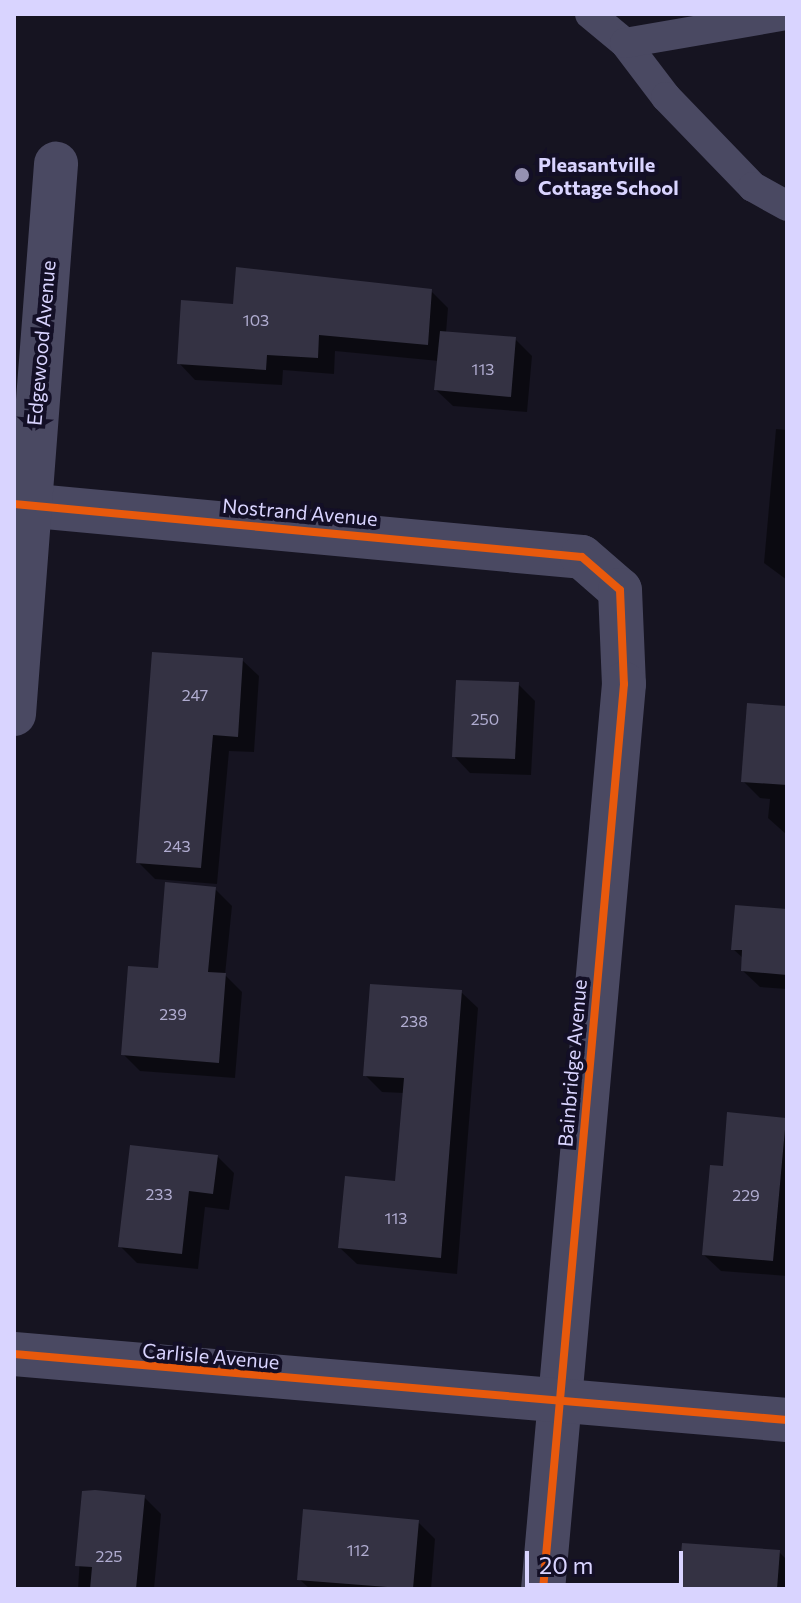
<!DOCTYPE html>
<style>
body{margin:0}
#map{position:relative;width:801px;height:1603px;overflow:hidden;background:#161421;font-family:Commissioner,sans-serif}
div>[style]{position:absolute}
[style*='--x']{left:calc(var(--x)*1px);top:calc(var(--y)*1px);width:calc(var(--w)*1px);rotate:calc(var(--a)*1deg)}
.shadow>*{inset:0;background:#0007}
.building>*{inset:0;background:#343243}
.lane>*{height:30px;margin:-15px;padding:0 15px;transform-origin:15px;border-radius:15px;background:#4a4962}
.street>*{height:44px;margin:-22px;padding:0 22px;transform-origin:22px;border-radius:22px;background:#4a4962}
.cycleway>*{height:8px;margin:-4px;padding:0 4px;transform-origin:4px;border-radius:4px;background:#e8590c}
.dots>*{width:22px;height:22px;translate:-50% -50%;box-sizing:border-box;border:4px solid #130f26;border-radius:50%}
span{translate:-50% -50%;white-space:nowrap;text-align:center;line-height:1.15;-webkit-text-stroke:8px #130f26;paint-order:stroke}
.number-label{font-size:16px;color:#b0acd0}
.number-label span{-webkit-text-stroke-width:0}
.poi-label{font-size:20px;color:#d9d4ff;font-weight:700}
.left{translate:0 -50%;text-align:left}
.street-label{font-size:20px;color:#d9d4ff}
.frame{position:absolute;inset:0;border:16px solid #d9d4ff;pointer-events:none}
.scale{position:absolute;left:525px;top:1551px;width:158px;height:36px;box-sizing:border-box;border:4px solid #d9d4ff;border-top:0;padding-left:10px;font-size:24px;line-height:28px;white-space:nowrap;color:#d9d4ff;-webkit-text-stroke:6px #130f26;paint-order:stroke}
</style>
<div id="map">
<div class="shadow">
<div style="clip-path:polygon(431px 291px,448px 308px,446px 333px,515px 339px,532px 356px,527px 412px,453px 406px,436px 390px,439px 361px,335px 351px,334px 374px,283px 370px,282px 385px,195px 380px,179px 363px,235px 306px)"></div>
<div style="clip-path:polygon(776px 429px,787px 430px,787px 580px,764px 563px)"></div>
<div style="clip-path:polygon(242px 660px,259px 676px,254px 752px,229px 751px,217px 884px,155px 879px,138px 862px)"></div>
<div style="clip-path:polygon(518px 684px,535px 701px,531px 775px,470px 773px,454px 756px)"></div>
<div style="clip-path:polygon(787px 708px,787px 835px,768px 818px,770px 799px,760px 798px,743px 781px)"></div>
<div style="clip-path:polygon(215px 889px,232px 906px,225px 975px,242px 992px,235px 1078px,140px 1071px,123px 1054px,160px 970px)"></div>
<div style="clip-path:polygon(787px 911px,787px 989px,760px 987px,743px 971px,744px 959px,733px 949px)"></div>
<div style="clip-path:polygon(461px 992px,478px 1008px,457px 1274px,357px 1264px,340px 1248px,396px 1183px,404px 1093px,382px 1092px,365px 1075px)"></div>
<div style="clip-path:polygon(785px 1120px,787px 1276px,721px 1271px,704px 1255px,724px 1168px)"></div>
<div style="clip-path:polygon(217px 1156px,234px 1173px,229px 1210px,205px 1207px,198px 1269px,137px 1263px,120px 1246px)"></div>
<div style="clip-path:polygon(84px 1493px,144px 1497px,161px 1514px,154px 1589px,78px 1589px)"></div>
<div style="clip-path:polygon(418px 1522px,435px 1539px,431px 1589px,310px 1589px,299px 1579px)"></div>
<div style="clip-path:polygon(779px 1552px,787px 1560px,787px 1589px,680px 1589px)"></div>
</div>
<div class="building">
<div style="clip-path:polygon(236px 267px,432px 289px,428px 345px,319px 335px,318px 358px,267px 355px,266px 370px,177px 364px,181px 300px,233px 304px)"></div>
<div style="clip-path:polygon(440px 331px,516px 337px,511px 397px,434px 390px)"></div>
<div style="clip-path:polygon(152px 652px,243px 658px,238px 737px,213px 735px,201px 868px,136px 863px)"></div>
<div style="clip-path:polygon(456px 680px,519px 682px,515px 759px,452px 757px)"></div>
<div style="clip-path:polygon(747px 703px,787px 706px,787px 785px,741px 782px)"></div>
<div style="clip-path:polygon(165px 882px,216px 887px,208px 972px,226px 973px,219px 1063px,121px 1055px,128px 966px,158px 968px)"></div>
<div style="clip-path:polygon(735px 905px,787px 909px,787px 975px,741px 971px,742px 950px,731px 950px)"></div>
<div style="clip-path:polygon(370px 984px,462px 990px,441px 1258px,338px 1248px,345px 1176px,395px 1181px,404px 1078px,363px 1076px)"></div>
<div style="clip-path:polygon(727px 1112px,786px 1118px,773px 1261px,702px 1255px,710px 1165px,723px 1166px)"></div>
<div style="clip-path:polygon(130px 1145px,218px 1155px,213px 1194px,189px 1191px,182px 1254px,118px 1247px)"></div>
<div style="clip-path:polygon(95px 1490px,145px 1495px,136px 1589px,90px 1589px,92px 1567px,75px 1566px,82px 1491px)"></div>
<div style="clip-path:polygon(303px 1509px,419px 1520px,413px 1589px,297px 1580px)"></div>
<div style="clip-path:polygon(682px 1543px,780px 1550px,777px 1589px,678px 1589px)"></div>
</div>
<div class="lane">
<div style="--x:590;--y:14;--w:45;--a:39.6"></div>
<div style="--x:625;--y:43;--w:68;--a:52.8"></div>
<div style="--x:666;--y:97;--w:125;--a:46"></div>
<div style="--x:753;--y:187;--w:39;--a:29"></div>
<div style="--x:625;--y:43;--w:164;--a:-9.8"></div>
</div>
<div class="street">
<div style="--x:14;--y:504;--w:570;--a:5.33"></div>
<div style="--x:582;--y:557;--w:50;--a:41"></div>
<div style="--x:620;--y:590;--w:94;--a:87.6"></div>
<div style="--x:624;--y:684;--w:909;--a:95.11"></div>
<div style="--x:14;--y:714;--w:552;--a:-85.63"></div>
<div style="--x:14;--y:1354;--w:776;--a:4.88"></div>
</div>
<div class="cycleway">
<div style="--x:14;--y:504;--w:570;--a:5.33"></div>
<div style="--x:582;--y:557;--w:50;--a:41"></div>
<div style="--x:620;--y:590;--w:94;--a:87.6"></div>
<div style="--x:624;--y:684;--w:909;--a:95.11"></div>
<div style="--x:14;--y:1354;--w:776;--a:4.88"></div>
</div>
<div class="dots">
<div style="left:522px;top:175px;background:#9591b1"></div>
</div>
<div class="number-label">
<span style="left:256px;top:320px">103</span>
<span style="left:483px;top:369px">113</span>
<span style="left:195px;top:695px">247</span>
<span style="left:485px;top:719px">250</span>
<span style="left:177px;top:846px">243</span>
<span style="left:173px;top:1014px">239</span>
<span style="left:414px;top:1021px">238</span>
<span style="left:159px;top:1194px">233</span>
<span style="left:746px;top:1195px">229</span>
<span style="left:396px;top:1218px">113</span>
<span style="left:358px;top:1550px">112</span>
<span style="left:109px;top:1556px">225</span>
</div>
<div class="poi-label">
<span class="left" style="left:538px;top:176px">Pleasantville<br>Cottage School</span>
</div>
<div class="street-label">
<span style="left:41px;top:343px;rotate:-85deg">Edgewood Avenue</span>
<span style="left:300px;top:512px;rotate:5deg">Nostrand Avenue</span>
<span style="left:572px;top:1063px;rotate:-85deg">Bainbridge Avenue</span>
<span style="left:211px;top:1356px;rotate:5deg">Carlisle Avenue</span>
</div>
<div class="frame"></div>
<div class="scale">20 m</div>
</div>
